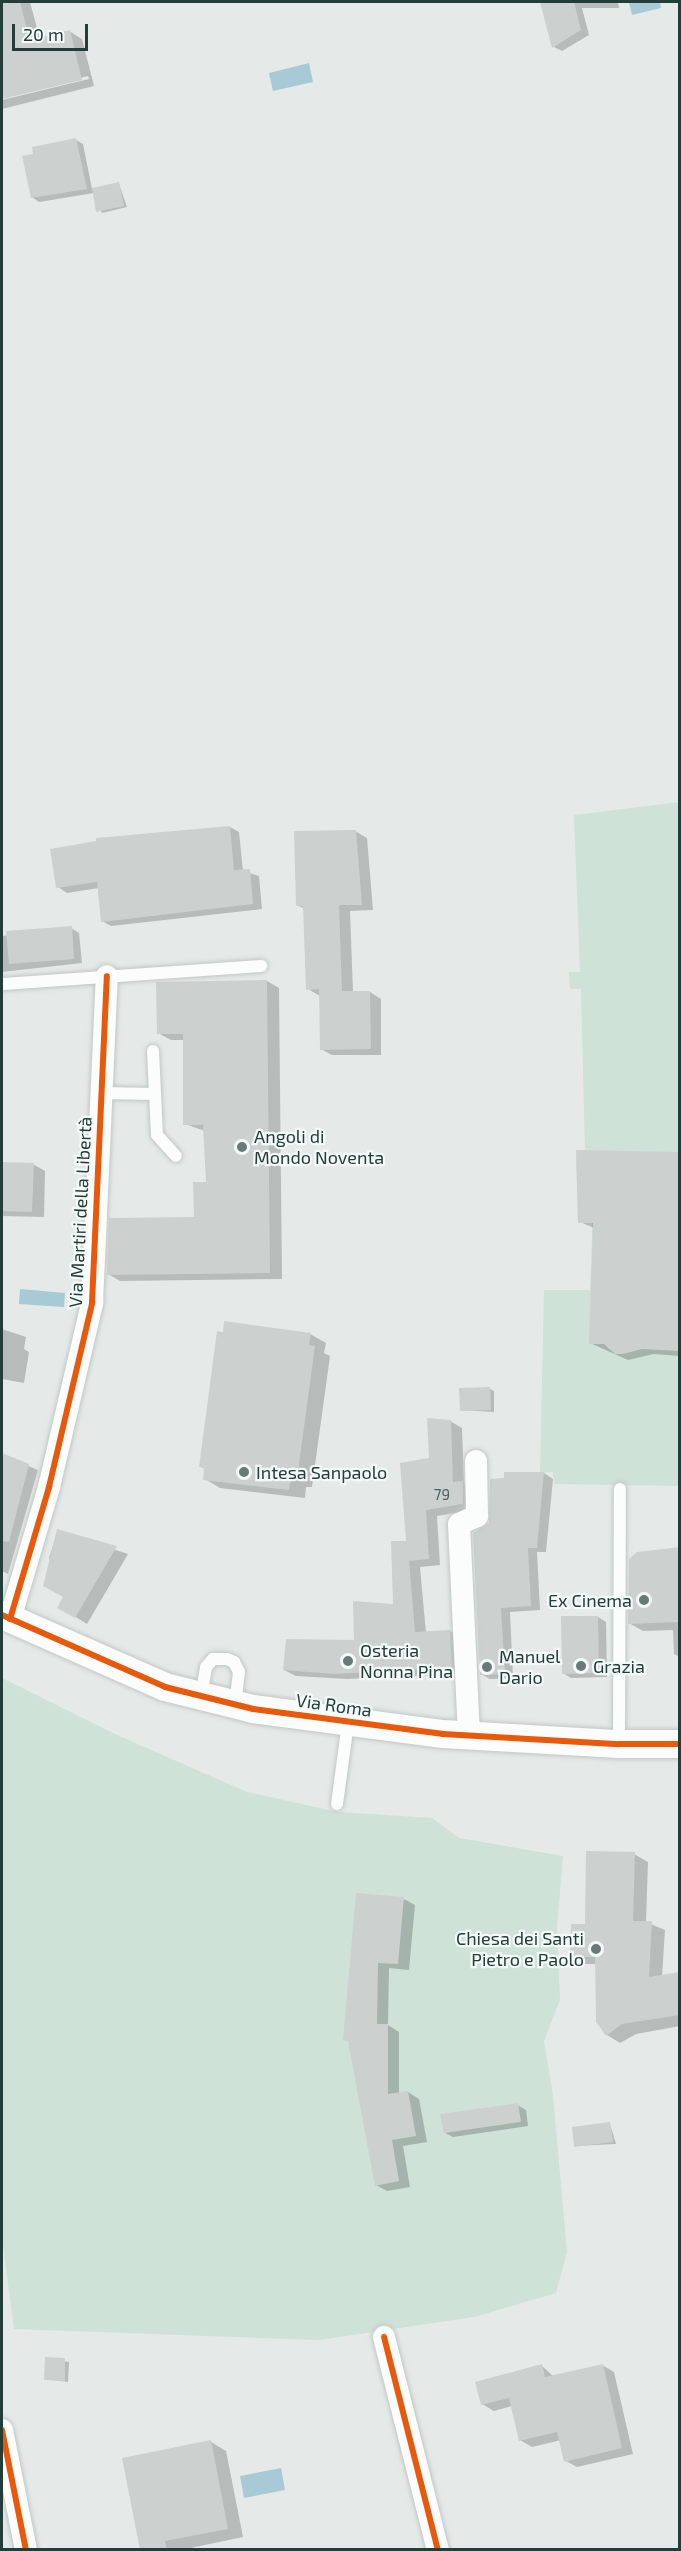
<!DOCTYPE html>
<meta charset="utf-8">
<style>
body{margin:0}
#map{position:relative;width:681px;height:2551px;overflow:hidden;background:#e5eae8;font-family:"Exo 2",sans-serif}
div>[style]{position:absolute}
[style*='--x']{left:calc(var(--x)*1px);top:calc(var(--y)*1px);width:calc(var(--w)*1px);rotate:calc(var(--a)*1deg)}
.green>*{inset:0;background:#cee2d7}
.water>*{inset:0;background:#a7cad6}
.shadow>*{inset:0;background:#0003}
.building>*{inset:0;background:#ccd1cf}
.roads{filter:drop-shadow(0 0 2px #c2c7c5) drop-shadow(0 0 2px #c2c7c5)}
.service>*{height:12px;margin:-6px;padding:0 6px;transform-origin:6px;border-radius:6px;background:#fbfcfc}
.minor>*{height:22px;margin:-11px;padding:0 11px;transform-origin:11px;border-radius:11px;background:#fbfcfc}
.tertiary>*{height:28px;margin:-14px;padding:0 14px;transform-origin:14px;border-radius:14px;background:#fbfcfc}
.cycleway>*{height:6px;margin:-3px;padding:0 3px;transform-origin:3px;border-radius:3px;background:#e8590c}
.dots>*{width:16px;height:16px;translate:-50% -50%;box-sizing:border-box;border:3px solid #f3f9f7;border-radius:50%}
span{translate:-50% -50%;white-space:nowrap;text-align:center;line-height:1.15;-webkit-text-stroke:4.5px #f3f9f7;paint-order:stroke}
.number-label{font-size:15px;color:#4e635f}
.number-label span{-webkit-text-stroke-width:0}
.poi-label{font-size:18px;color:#233d39}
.left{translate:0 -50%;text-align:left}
.right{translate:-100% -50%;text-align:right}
.street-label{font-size:18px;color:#233d39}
.frame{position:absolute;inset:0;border:3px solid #233d39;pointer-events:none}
.scale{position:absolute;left:12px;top:24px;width:76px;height:27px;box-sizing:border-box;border:3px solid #233d39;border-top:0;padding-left:8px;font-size:18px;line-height:21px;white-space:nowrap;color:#233d39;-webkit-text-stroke:4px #f3f9f7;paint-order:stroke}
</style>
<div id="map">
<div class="green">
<div style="clip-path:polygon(679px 802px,679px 1486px,554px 1484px,553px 1472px,540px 1473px,544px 1290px,590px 1290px,592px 1236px,592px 1223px,578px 1223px,576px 1150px,585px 1150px,581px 989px,570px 989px,569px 972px,580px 972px,574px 815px)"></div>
<div style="clip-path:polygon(2px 1678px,117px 1735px,247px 1792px,338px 1812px,432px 1818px,459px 1838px,563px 1856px,557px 1927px,560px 2000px,544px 2041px,553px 2095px,567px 2252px,556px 2293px,474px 2317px,319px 2340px,14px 2329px,2px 2238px)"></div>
</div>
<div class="water">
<div style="clip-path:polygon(629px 2px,660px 2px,661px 8px,632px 15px)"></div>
<div style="clip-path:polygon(309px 63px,313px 82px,273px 91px,269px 73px)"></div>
<div style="clip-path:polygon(20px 1289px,65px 1293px,64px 1307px,19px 1304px)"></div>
<div style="clip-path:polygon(281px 2468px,285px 2490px,244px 2498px,240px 2476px)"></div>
</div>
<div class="shadow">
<div style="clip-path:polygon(2px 2px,30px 2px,40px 39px,69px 31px,82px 39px,94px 86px,2px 109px,2px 100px,89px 79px,88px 76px,2px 97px)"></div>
<div style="clip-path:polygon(542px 2px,618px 2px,619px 8px,582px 8px,589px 35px,562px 51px,554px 47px)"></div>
<div style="clip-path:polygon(76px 140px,83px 144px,92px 189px,119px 184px,127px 207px,102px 213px,94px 193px,39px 202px,32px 197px)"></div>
<div style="clip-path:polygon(230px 827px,239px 832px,243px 871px,259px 876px,262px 909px,111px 926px,102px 921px,99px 888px,67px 893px,58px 887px)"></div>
<div style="clip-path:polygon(355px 831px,367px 838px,373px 910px,350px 911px,353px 992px,370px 992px,381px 999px,381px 1055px,332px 1055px,321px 1049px,320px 996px,308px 989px,305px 909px,297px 905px)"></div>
<div style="clip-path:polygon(71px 928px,79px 933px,82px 963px,2px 972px,2px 936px)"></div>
<div style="clip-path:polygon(267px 981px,279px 988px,282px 1279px,120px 1281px,108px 1274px,195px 1219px,207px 1184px,205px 1131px,185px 1124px,184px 1040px,171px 1040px,158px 1033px)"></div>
<div style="clip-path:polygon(680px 1130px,680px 1356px,654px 1354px,628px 1360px,590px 1343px,594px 1228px,580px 1222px,678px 1154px)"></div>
<div style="clip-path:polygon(2px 1163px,33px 1164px,45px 1171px,44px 1217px,2px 1216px)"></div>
<div style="clip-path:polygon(2px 1329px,26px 1337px,24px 1349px,29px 1352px,24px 1383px,2px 1379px)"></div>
<div style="clip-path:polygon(310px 1334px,326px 1343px,324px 1353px,330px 1356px,312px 1487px,306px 1487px,305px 1498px,220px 1488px,205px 1479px,206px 1470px,200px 1466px)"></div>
<div style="clip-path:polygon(490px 1389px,494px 1391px,494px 1412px,461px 1410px)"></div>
<div style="clip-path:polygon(450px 1421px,462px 1428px,464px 1483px,474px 1489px,474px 1510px,437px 1516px,440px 1565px,420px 1567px,426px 1633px,450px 1631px,462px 1638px,463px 1674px,347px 1679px,296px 1676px,284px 1670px,356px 1641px,395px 1605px,430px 1460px)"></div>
<div style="clip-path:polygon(2px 1455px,38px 1470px,8px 1574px,2px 1571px)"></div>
<div style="clip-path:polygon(506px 1473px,544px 1473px,553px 1479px,546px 1552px,537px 1552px,540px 1610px,510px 1612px,513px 1678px,490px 1679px,481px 1674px,490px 1523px)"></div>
<div style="clip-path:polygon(58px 1531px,128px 1554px,87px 1624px,59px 1607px,64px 1597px,49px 1558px)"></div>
<div style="clip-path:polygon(680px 1549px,680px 1657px,674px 1654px,673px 1630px,643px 1631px,629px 1623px)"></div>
<div style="clip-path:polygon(598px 1617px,606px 1622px,607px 1677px,571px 1678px,563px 1673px)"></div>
<div style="clip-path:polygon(634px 1854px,648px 1862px,646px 1922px,665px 1930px,662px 1977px,680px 1974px,680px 2026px,636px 2034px,620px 2043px,607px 2035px,597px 1964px,585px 1964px,572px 1956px,586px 1926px)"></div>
<div style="clip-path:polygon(404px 1899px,415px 1905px,409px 1970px,389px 1968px,388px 2025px,399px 2032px,399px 2094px,408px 2092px,419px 2099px,427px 2142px,403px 2146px,410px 2187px,387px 2191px,376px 2185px,350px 2042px,344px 2039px)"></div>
<div style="clip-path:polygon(517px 2105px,526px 2110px,528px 2126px,453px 2137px,445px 2133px)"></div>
<div style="clip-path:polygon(610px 2124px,616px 2144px,575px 2146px)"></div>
<div style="clip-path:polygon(47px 2359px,69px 2362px,68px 2382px,46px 2379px)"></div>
<div style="clip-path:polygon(541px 2365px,554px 2377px,602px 2365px,614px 2372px,633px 2454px,577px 2467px,566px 2461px,561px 2440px,532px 2447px,520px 2440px,512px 2406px,494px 2411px,482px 2404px)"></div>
<div style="clip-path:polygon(211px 2442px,226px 2451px,243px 2537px,181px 2550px,142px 2550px)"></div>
</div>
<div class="building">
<div style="clip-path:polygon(2px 2px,20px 2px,30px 40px,70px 30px,82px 80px,2px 99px)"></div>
<div style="clip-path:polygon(540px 2px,574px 2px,581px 30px,552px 48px)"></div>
<div style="clip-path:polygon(76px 138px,87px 189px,31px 198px,22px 156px,33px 154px,32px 147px)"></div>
<div style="clip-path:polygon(119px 182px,124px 206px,96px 212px,92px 188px)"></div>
<div style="clip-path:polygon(230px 826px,234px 870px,250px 869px,253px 904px,101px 922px,97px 882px,56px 888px,50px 849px,96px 841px,96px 838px)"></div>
<div style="clip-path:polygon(356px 830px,362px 905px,339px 905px,342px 991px,370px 991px,371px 1049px,320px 1050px,319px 989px,306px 990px,303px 906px,296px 906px,294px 831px)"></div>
<div style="clip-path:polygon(72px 926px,74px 959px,9px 964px,6px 931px)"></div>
<div style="clip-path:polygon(267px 980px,270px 1273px,107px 1275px,109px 1218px,194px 1217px,193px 1182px,206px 1182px,203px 1125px,183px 1125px,183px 1034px,157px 1034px,156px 982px)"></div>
<div style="clip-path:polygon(576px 1150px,680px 1152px,680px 1351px,642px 1349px,623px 1354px,615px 1354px,604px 1344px,589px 1344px,593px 1223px,578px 1223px)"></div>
<div style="clip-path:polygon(2px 1162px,34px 1163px,32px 1212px,2px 1211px)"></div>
<div style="clip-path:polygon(224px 1321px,311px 1333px,309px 1345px,315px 1346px,297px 1479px,291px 1479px,289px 1490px,203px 1480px,204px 1468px,199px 1467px,217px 1331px,223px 1332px)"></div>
<div style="clip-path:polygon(490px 1387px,491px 1410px,460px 1411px,459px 1388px)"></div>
<div style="clip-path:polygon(427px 1418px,451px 1420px,453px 1482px,463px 1481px,463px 1504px,426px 1510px,429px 1559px,409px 1561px,415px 1632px,450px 1630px,452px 1668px,334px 1674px,283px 1670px,286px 1639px,354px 1640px,353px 1601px,393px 1604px,391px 1541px,406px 1541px,400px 1463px,429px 1458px)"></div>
<div style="clip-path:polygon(2px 1453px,29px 1464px,9px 1542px,2px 1541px)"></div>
<div style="clip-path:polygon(504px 1472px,544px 1472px,537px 1548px,528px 1548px,531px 1606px,501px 1608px,505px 1674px,480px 1675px,473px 1533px,489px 1523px,490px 1479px,504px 1478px)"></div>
<div style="clip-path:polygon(57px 1529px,117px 1546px,75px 1618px,57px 1608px,63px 1597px,43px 1586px)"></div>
<div style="clip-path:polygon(680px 1547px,680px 1622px,628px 1624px,629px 1559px,637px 1552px)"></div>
<div style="clip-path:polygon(561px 1616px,598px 1616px,599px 1673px,562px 1674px)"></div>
<div style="clip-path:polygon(586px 1851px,635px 1852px,633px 1921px,652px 1921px,649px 1977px,680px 1972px,680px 2015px,622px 2024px,606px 2036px,596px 2022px,595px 1957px,570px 1957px,571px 1924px,585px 1924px)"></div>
<div style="clip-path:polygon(356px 1893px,404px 1897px,398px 1964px,378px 1963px,377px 2024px,388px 2024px,388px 2094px,408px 2091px,416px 2136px,392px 2140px,399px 2181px,375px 2186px,348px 2041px,343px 2040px)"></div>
<div style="clip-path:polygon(518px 2103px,521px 2122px,444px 2133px,440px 2114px)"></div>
<div style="clip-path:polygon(610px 2122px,613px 2142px,574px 2147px,572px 2127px)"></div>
<div style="clip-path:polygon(45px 2357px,65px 2358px,65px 2381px,44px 2380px)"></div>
<div style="clip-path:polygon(542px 2364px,545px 2377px,603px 2364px,622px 2448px,564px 2462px,557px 2432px,519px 2441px,509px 2398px,481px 2405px,475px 2382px)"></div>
<div style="clip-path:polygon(211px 2440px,228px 2529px,165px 2541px,167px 2550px,140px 2550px,122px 2458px)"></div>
</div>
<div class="roads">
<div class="service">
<div style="--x:2;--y:984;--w:260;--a:-4"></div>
<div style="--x:153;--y:1051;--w:84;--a:87.3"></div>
<div style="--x:157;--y:1135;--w:28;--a:48"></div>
<div style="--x:102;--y:1093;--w:53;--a:1.1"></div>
<div style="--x:201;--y:1696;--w:29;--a:-80"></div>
<div style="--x:206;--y:1667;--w:11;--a:-49"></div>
<div style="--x:213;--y:1659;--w:14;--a:0"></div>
<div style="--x:227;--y:1659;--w:8;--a:23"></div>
<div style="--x:234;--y:1662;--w:11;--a:63"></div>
<div style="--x:239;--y:1672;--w:33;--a:97"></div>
<div style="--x:619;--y:1744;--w:255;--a:-89.8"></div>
<div style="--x:337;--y:1804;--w:82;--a:-82.3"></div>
</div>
<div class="minor">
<div style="--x:10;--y:1619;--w:138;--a:-73.5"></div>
<div style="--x:49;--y:1487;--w:189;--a:-76.8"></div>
<div style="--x:92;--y:1303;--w:327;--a:-87.4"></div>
<div style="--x:469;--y:1736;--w:212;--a:-92.7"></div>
<div style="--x:459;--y:1524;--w:20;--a:-24"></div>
<div style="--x:477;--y:1516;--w:55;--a:-91"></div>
<div style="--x:384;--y:2337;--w:220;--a:75.8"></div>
<div style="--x:2;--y:2430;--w:122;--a:78.7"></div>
</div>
<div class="tertiary">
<div style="--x:2;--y:1615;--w:178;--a:23.8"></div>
<div style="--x:165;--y:1687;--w:91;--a:14"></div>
<div style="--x:253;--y:1709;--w:192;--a:7.5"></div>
<div style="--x:443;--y:1734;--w:176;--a:3.3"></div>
<div style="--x:619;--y:1744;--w:61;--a:0"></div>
</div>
</div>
<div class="cycleway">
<div style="--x:2;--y:1615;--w:178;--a:23.8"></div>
<div style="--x:165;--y:1687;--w:91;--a:14"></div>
<div style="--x:253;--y:1709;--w:192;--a:7.5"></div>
<div style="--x:443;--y:1734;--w:176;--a:3.3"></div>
<div style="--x:619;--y:1744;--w:61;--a:0"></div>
<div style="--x:10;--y:1619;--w:138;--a:-73.5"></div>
<div style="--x:49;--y:1487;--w:189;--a:-76.8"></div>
<div style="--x:92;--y:1303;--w:327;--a:-87.4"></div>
<div style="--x:384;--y:2337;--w:220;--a:75.8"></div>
<div style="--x:2;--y:2430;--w:122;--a:78.7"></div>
</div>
<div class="dots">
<div style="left:242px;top:1147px;background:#677a76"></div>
<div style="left:244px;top:1472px;background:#677a76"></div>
<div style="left:644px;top:1600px;background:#677a76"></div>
<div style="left:348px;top:1661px;background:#677a76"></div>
<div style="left:581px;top:1666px;background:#677a76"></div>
<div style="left:487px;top:1667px;background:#677a76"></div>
<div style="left:596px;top:1949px;background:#677a76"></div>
</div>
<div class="number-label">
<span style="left:442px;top:1495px">79</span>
</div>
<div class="poi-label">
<span class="left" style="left:254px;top:1147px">Angoli di<br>Mondo Noventa</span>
<span class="left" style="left:256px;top:1472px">Intesa Sanpaolo</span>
<span class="right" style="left:632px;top:1600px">Ex Cinema</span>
<span class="left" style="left:360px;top:1661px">Osteria<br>Nonna Pina</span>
<span class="left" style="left:499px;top:1667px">Manuel<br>Dario</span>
<span class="left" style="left:593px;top:1666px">Grazia</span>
<span class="right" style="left:584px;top:1949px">Chiesa dei Santi<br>Pietro e Paolo</span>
</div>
<div class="street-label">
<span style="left:80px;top:1212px;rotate:-87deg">Via Martiri della Libertà</span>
<span style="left:334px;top:1705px;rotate:8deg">Via Roma</span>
</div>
<div class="frame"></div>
<div class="scale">20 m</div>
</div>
